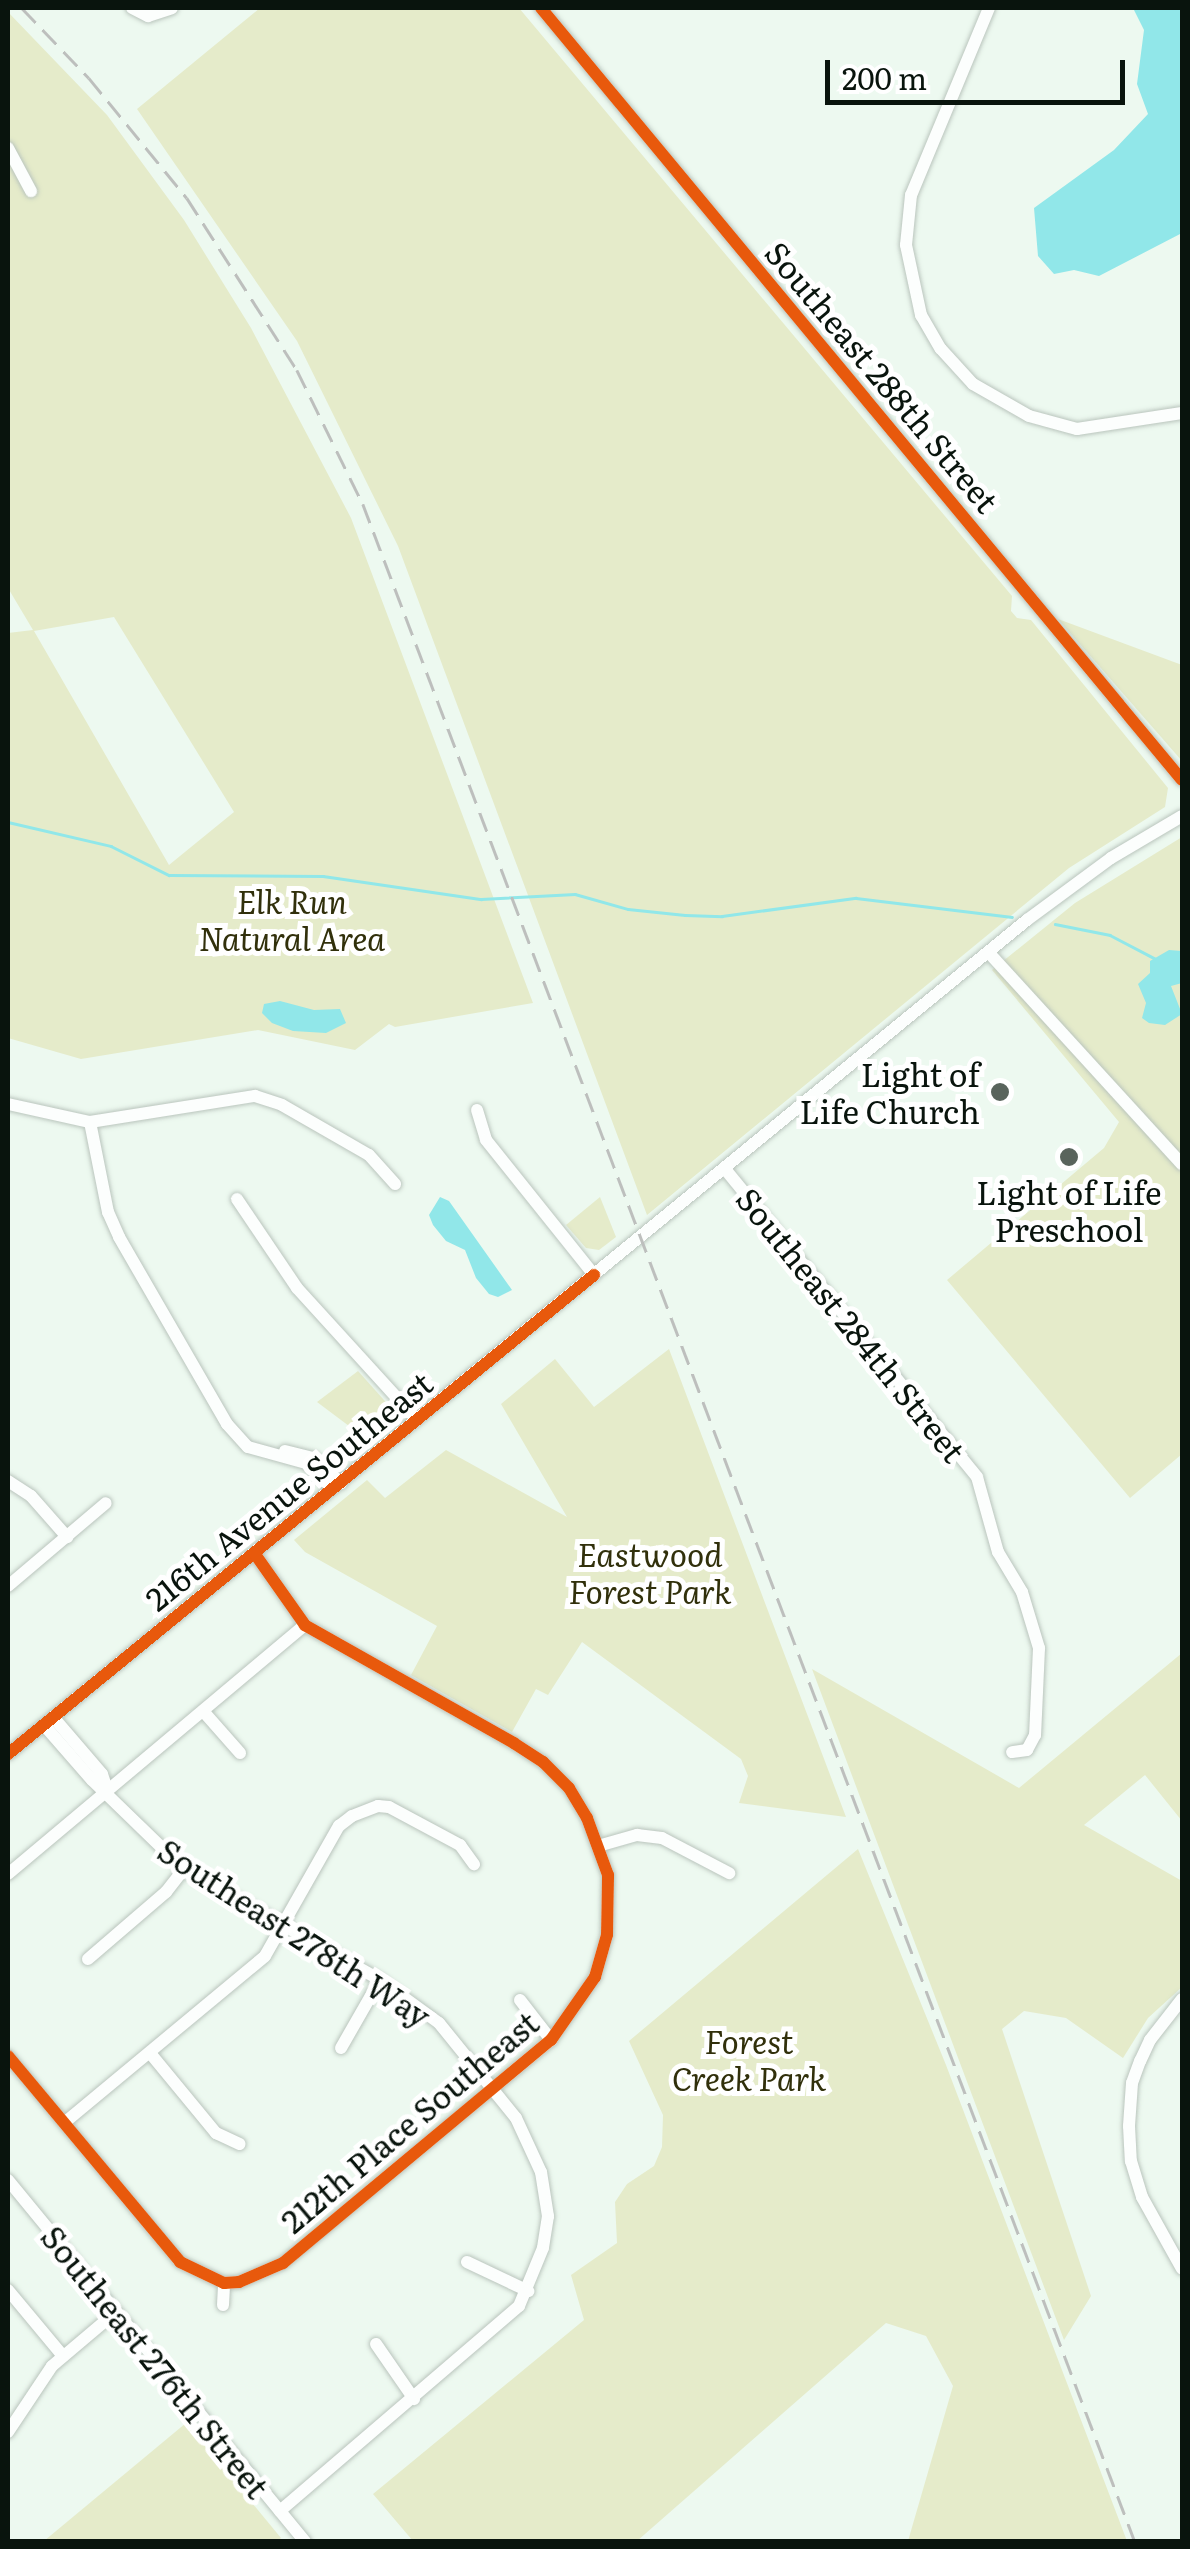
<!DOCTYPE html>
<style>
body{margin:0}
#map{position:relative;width:1190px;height:2549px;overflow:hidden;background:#edf9f0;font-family:Literata,serif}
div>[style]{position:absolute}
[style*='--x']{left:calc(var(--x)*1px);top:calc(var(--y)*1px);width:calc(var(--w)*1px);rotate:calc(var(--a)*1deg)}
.green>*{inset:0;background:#e5ebca}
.water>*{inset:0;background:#91e7e9}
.stream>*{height:2.5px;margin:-1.25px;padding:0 1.25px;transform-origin:1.25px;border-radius:1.25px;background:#91e7e9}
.roads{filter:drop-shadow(0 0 2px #bac5bd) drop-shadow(0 0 2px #bac5bd)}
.minor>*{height:12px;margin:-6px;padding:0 6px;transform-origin:6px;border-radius:6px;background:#fcfefd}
.rail>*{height:2.5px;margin-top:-1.25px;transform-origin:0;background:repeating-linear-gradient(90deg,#bdbfbd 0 20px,transparent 0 30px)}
.cycleway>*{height:12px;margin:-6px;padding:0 6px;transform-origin:6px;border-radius:6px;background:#e8590c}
.dots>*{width:28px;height:28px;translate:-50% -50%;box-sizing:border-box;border:5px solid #fff;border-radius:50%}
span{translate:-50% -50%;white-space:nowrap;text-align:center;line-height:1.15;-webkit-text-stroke:10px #fff;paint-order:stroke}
.street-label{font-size:32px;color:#09140d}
.park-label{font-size:32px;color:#31300b;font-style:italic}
.poi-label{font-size:32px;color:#09140d}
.right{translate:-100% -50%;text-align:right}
.frame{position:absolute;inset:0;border:10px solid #09140d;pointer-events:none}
.scale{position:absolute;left:825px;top:60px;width:300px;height:45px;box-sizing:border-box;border:5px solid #09140d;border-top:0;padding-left:12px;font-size:30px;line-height:35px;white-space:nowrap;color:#09140d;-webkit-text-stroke:8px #fff;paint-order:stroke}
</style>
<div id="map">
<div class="green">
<div style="clip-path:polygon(260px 8px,519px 8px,1012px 596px,1011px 611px,1017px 618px,1031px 620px,1168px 788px,1165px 807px,1069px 868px,647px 1215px,398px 546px,297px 341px,137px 109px)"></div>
<div style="clip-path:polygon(evenodd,8px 12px,107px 115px,184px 220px,251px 328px,351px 518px,533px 1003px,395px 1027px,389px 1024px,355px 1050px,258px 1030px,81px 1059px,8px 1038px,8px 633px,33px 630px,8px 588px,8px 12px,114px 617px,234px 812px,169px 865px,34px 631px,114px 617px)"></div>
<div style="clip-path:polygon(1058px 619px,1182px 665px,1182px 761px)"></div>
<div style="clip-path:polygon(1182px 837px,1182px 1454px,1130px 1498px,947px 1280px,1104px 1148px,1119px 1122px,992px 970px,1075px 903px)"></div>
<div style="clip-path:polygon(600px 1197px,616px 1237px,599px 1250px,586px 1248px,566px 1225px)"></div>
<div style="clip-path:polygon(669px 1349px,846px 1817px,739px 1803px,748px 1776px,741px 1759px,582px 1642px,548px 1695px,536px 1689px,512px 1732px,411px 1675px,437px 1626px,305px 1552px,294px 1540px,367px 1480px,385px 1498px,446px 1450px,567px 1517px,501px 1404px,555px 1359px,594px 1407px)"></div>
<div style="clip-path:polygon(358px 1371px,392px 1409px,361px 1435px,317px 1402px)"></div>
<div style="clip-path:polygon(1182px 1653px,1182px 1821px,1145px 1775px,1084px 1825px,1182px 1881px,1182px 1987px,1148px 2018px,1123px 2058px,1066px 2018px,1024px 2011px,1002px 2029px,1091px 2296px,1064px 2340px,812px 1669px,1019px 1788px)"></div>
<div style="clip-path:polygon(858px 1849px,946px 2065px,1127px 2541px,908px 2541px,953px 2386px,926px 2336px,886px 2323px,637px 2541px,413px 2541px,373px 2494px,584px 2320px,571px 2275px,617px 2243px,615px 2202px,627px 2184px,654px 2166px,662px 2147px,663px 2115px,629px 2041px)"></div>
<div style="clip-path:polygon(186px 2423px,281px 2538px,277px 2541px,44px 2541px)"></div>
</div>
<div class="water">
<div style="clip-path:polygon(1133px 8px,1182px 8px,1182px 233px,1099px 276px,1074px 270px,1054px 274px,1038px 256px,1034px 208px,1114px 150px,1148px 114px,1137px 84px,1144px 30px)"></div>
<div style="clip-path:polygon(1169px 950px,1182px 951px,1182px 983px,1171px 986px,1182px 1014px,1165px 1025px,1149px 1023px,1142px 1018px,1146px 1003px,1138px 984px,1150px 973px,1150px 961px)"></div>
<div style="clip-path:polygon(280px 1001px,314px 1010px,340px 1009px,346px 1023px,326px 1033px,293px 1031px,272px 1023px,262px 1013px,264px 1004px)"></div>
<div style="clip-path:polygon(440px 1197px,449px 1201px,512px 1290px,498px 1297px,489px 1294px,476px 1278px,465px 1250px,446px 1241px,433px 1225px,429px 1215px)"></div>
</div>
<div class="stream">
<div style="--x:8;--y:822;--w:106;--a:13.1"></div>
<div style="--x:111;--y:846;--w:65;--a:26.6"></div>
<div style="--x:169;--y:875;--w:154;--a:0.4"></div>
<div style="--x:323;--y:876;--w:160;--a:8.3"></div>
<div style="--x:481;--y:899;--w:94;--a:-3"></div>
<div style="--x:575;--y:894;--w:55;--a:15.8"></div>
<div style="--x:628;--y:909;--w:57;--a:6"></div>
<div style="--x:685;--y:915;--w:37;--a:2"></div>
<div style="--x:722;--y:916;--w:135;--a:-7.7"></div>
<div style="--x:856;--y:898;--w:157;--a:6.9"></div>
<div style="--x:1055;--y:924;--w:56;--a:11.3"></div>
<div style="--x:1110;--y:935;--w:50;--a:27.6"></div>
</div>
<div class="roads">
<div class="minor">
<div style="--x:132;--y:8;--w:18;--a:27"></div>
<div style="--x:148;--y:16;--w:25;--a:-18"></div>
<div style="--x:541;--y:8;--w:1003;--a:50.3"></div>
<div style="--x:989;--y:8;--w:203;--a:112.6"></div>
<div style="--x:911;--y:195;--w:50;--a:95.7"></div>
<div style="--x:906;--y:245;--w:72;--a:77.9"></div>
<div style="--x:921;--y:315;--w:39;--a:60"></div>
<div style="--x:941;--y:349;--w:47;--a:47.6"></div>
<div style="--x:973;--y:384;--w:64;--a:29.7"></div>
<div style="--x:1029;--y:416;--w:50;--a:15.2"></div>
<div style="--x:1077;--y:429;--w:106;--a:-8.7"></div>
<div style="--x:8;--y:148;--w:49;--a:61.9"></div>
<div style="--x:989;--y:953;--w:286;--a:47.6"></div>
<div style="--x:8;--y:1104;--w:84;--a:12.4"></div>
<div style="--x:90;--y:1122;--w:167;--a:-9"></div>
<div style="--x:255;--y:1096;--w:28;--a:18"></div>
<div style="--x:282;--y:1105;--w:100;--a:29.9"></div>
<div style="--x:369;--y:1155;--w:39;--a:48"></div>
<div style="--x:477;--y:1110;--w:31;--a:73"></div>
<div style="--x:486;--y:1140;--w:173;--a:51.3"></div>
<div style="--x:90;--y:1122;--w:92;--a:78.7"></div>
<div style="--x:108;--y:1212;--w:27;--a:66"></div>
<div style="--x:119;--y:1237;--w:216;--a:60"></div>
<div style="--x:227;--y:1424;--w:31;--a:48"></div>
<div style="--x:248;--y:1447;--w:60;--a:15.4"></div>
<div style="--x:306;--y:1463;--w:37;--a:44"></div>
<div style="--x:725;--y:1169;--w:398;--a:50.7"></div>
<div style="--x:977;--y:1477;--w:78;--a:74.4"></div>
<div style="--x:998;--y:1552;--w:47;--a:59"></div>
<div style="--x:1022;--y:1592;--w:59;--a:73.1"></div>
<div style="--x:1039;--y:1648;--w:87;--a:92.6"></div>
<div style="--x:1035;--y:1735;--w:17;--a:118"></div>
<div style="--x:1027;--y:1750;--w:15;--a:172"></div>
<div style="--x:237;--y:1199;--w:107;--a:56"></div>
<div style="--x:297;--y:1288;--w:178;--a:47.7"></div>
<div style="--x:285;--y:1451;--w:30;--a:14"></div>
<div style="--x:314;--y:1458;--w:37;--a:43"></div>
<div style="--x:8;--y:1481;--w:27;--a:33"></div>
<div style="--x:31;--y:1496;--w:55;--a:48.7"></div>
<div style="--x:8;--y:1586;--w:128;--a:-40.3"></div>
<div style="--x:203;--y:1711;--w:56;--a:48.6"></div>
<div style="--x:53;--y:1717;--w:75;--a:49.3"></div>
<div style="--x:102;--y:1774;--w:16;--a:72"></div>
<div style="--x:44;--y:1725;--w:73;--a:48.9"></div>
<div style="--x:92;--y:1780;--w:128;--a:44.1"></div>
<div style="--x:184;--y:1869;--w:225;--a:29.5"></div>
<div style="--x:380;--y:1980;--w:73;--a:36.1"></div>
<div style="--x:439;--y:2023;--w:122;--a:51"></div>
<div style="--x:516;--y:2118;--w:60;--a:65.2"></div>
<div style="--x:541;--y:2172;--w:45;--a:81"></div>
<div style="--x:548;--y:2216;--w:32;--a:99"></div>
<div style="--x:543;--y:2248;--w:63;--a:112.5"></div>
<div style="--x:519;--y:2306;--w:315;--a:139.4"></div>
<div style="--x:8;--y:1754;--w:1317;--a:-39.3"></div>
<div style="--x:1027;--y:920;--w:104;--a:-36.4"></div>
<div style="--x:1111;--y:858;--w:82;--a:-30.6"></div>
<div style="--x:598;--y:1846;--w:41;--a:-15.8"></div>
<div style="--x:637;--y:1835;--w:25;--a:7"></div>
<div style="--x:662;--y:1838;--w:76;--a:27.6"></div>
<div style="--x:8;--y:1874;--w:388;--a:-40"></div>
<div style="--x:88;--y:1959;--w:103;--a:-40.7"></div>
<div style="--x:166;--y:1892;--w:29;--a:-52"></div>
<div style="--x:1182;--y:1999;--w:52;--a:128"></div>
<div style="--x:1150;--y:2040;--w:23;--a:115"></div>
<div style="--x:1140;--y:2061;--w:23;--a:110"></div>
<div style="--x:1132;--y:2083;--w:43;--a:94"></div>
<div style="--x:1129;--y:2126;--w:35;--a:87"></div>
<div style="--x:1131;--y:2161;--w:38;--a:73"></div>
<div style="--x:1142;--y:2197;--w:82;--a:60.9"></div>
<div style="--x:520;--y:2000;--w:51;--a:52.2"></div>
<div style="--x:341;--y:2048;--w:78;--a:-60.2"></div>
<div style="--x:150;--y:2053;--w:104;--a:50.5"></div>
<div style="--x:216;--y:2133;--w:26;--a:25"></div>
<div style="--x:8;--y:2056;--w:268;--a:50.1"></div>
<div style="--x:180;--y:2262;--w:49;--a:25.5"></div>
<div style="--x:224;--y:2283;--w:15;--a:-4"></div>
<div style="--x:239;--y:2282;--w:48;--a:-23.4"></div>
<div style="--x:283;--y:2263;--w:349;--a:-39.8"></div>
<div style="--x:551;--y:2040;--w:77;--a:-55.1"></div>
<div style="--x:595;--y:1977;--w:44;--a:-74.1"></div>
<div style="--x:607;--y:1935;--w:60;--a:-89"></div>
<div style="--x:608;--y:1875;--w:61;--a:-110.2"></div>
<div style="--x:587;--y:1818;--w:35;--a:-121"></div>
<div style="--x:569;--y:1788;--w:37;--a:-135"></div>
<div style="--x:543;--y:1762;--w:35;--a:-147"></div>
<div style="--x:514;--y:1743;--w:240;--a:-150.6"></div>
<div style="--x:305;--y:1625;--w:87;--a:-125.2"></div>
<div style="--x:64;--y:2123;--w:261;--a:-39.7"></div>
<div style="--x:265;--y:1956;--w:150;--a:-60.4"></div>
<div style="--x:339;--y:1826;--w:16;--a:-38"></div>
<div style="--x:352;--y:1816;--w:28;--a:-21"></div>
<div style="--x:378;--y:1806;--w:11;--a:5"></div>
<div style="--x:389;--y:1807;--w:81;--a:28.2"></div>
<div style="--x:460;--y:1845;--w:24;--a:54"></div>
<div style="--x:8;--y:2180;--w:468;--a:50.6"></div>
<div style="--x:467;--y:2262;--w:68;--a:25.4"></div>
<div style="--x:8;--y:2290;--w:86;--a:50.2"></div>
<div style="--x:223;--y:2305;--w:22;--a:-87"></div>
<div style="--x:376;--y:2344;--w:67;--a:55.4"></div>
<div style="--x:8;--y:2432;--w:79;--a:-56.3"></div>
<div style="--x:52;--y:2366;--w:84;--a:-40.2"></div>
</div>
</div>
<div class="rail">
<div style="--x:22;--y:8;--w:97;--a:46.3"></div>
<div style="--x:89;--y:78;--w:155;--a:50.8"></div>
<div style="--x:187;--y:198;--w:204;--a:57.4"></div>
<div style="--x:297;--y:370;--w:149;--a:63.8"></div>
<div style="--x:363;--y:504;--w:2179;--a:69.25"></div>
</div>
<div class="cycleway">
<div style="--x:541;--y:8;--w:1003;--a:50.3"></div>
<div style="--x:8;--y:1754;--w:757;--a:-39.26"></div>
<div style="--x:8;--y:2056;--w:268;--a:50.1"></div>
<div style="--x:180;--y:2262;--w:49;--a:25.5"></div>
<div style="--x:224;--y:2283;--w:15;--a:-4"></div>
<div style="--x:239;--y:2282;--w:48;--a:-23.4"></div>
<div style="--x:283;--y:2263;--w:349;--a:-39.8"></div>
<div style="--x:551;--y:2040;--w:77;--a:-55.1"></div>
<div style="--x:595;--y:1977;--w:44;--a:-74.1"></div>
<div style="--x:607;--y:1935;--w:60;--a:-89"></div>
<div style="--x:608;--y:1875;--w:61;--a:-110.2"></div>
<div style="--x:587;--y:1818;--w:35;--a:-121"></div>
<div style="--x:569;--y:1788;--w:37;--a:-135"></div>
<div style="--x:543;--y:1762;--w:35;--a:-147"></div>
<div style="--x:514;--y:1743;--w:240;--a:-150.6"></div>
<div style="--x:305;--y:1625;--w:87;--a:-125.2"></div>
</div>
<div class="dots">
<div style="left:1000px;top:1092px;background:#59645c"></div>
<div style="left:1069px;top:1157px;background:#59645c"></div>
</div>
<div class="street-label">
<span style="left:883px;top:376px;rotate:50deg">Southeast 288th Street</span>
<span style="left:852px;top:1324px;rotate:51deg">Southeast 284th Street</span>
<span style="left:288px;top:1490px;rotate:-39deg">216th Avenue Southeast</span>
<span style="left:295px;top:1932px;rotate:33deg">Southeast 278th Way</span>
<span style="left:409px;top:2121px;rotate:-40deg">212th Place Southeast</span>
<span style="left:156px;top:2361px;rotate:51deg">Southeast 276th Street</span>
</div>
<div class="park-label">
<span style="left:292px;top:919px">Elk Run<br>Natural Area</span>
<span style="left:650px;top:1572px">Eastwood<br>Forest Park</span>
<span style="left:749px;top:2059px">Forest<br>Creek Park</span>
</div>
<div class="poi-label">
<span class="right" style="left:980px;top:1092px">Light of<br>Life Church</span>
<span style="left:1069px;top:1210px">Light of Life<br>Preschool</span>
</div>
<div class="frame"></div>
<div class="scale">200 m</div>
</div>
